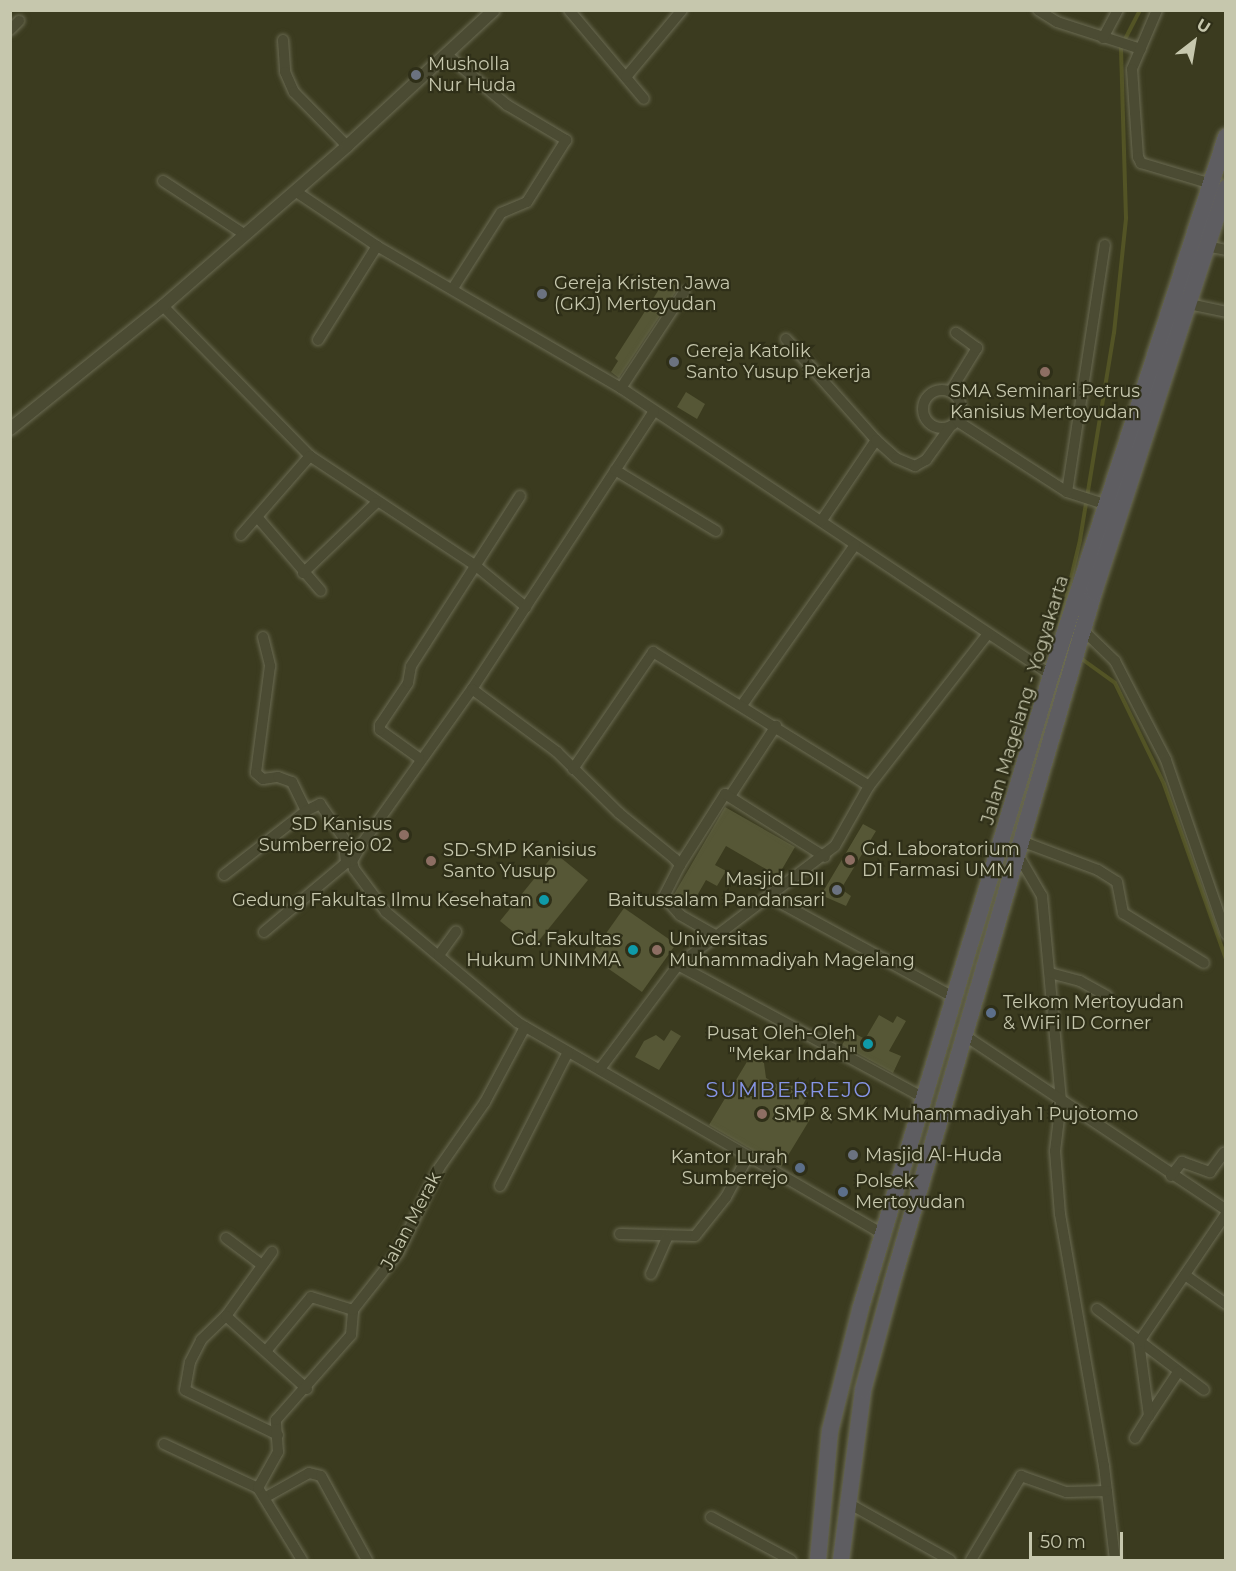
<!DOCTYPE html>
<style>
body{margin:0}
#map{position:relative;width:1236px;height:1571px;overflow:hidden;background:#3b3b1f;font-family:Montserrat,sans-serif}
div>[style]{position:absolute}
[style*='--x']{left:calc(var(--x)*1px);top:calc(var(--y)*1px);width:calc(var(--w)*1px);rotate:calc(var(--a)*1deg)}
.stream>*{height:4px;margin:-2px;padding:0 2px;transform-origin:2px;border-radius:2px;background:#535425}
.building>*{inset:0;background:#565736}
.roads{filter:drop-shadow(0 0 2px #6b6b53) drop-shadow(0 0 2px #6b6b53)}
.minor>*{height:10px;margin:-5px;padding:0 5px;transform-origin:5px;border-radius:5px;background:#4b4b33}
.minor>.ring{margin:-5px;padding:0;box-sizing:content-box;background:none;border:10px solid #4b4b33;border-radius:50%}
.tertiary>*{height:12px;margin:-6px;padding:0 6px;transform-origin:6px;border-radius:6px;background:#4b4b33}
.trunk>*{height:16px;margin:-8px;padding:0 8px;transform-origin:8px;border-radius:8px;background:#5e5d61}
.dots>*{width:16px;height:16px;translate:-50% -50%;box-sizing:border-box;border:3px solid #2f2f18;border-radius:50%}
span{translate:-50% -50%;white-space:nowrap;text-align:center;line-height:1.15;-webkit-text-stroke:4.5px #2f2f18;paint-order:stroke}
.poi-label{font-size:18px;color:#c6c7ad}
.left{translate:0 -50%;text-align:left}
.right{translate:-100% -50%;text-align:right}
.street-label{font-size:18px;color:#c6c7ad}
.quarter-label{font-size:21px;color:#8795e7;letter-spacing:1.5px}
.frame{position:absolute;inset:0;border:12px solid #c6c7ad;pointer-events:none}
.north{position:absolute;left:1164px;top:12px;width:60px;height:60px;-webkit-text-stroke:4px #2f2f18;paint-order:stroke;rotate:31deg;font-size:16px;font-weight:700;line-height:24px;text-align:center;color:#c6c7ad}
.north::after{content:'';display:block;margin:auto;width:21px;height:27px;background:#c6c7ad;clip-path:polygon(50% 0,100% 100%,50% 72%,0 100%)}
.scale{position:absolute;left:1029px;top:1532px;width:94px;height:27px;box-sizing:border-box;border:3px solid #c6c7ad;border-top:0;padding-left:8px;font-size:18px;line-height:21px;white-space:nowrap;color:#c6c7ad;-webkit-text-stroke:4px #2f2f18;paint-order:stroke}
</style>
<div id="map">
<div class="stream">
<div style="--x:1059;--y:629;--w:91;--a:-76.7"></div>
<div style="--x:1080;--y:540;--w:210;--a:-80.7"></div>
<div style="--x:1114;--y:333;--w:116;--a:-84"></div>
<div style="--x:1126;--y:218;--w:171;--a:-91.7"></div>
<div style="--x:1121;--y:47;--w:42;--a:-62.8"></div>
<div style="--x:1079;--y:657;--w:44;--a:35.8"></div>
<div style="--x:1115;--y:683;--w:112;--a:64.1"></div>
<div style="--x:1164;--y:784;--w:186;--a:70.5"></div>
</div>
<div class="building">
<div style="clip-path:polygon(665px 280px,679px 287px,619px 378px,611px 372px,618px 361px,615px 358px)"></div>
<div style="clip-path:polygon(686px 392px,705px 404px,697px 419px,677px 407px)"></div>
<div style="clip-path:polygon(725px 807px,795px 847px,778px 876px,726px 846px,715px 865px,726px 871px,717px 886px,706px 880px,690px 908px,673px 896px)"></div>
<div style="clip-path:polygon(863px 824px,876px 831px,841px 889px,851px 896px,846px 906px,821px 895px)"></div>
<div style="clip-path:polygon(555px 853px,588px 880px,533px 948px,500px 921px)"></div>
<div style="clip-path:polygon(624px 908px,676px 944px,642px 992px,590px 956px)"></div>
<div style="clip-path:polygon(879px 1015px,893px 1023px,897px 1016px,906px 1021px,889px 1051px,901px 1056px,893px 1073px,842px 1045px,850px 1031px,865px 1039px)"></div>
<div style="clip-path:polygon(671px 1030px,681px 1036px,659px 1070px,635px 1057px,644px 1041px,656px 1035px,664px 1041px)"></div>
<div style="clip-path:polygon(751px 1055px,764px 1063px,766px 1078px,784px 1088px,788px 1081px,809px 1093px,801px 1109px,812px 1116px,781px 1167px,709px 1125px)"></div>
</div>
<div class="roads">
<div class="minor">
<div style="--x:569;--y:10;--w:116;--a:49.9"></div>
<div style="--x:1038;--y:10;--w:22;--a:32"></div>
<div style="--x:1057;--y:22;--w:88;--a:17.8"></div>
<div style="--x:1157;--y:10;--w:64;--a:113"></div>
<div style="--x:1132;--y:69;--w:88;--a:86.1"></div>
<div style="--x:1138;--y:157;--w:7;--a:63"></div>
<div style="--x:1141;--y:163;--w:70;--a:16.6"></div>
<div style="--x:10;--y:30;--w:13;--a:-45"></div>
<div style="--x:1103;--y:38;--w:32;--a:-62"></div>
<div style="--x:283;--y:40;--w:32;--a:86"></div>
<div style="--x:285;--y:72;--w:22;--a:66"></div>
<div style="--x:294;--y:92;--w:76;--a:45.5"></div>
<div style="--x:446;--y:54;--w:80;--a:39.9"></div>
<div style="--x:507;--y:105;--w:69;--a:30.7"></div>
<div style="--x:566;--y:140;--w:73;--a:122.2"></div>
<div style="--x:527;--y:202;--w:28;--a:157"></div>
<div style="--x:501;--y:213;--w:89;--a:122.6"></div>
<div style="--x:626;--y:77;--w:87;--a:-50.1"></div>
<div style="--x:163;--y:181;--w:97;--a:33.2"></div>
<div style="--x:295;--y:191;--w:99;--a:33.9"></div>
<div style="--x:377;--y:246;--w:282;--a:30.2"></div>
<div style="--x:621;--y:388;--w:517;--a:33.72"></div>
<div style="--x:1206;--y:246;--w:20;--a:11"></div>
<div style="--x:1189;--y:304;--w:38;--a:12"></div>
<div style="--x:163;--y:306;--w:210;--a:45.6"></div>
<div style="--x:310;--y:456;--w:199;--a:33.5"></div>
<div style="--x:476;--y:566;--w:65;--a:39.4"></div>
<div style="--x:786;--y:339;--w:135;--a:48.3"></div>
<div style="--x:876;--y:440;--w:97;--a:124"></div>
<div style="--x:318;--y:340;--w:111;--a:-57.9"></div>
<div style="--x:621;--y:388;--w:115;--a:-56.7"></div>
<div class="ring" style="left:923px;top:390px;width:28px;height:28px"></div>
<div style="--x:950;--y:392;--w:52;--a:-58.5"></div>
<div style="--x:977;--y:348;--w:26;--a:-144"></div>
<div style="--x:654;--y:411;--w:332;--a:123.2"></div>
<div style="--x:472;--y:689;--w:190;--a:125.4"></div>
<div style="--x:362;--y:844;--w:20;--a:120"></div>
<div style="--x:352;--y:861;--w:8;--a:76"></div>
<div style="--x:354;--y:869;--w:54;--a:53.3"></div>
<div style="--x:386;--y:912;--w:171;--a:40"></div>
<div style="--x:517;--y:1022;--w:424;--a:30.1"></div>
<div style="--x:957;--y:421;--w:131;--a:32.8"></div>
<div style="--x:1067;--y:492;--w:40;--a:18"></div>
<div style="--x:876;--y:440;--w:27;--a:42"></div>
<div style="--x:896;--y:458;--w:21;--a:23"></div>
<div style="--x:915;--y:466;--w:13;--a:-29"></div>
<div style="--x:926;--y:460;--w:41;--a:-54"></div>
<div style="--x:615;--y:470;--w:118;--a:31.1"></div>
<div style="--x:1067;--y:492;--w:250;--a:-81.3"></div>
<div style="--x:258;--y:518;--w:96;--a:49.2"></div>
<div style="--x:241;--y:535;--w:105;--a:-48.9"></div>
<div style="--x:303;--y:573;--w:101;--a:-43.8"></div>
<div style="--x:1085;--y:632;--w:42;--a:44"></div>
<div style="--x:1115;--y:661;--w:111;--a:62.7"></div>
<div style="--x:1166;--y:760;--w:184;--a:71"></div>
<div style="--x:263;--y:637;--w:30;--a:76"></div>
<div style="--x:270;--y:666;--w:108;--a:97.5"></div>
<div style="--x:256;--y:773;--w:9;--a:41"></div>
<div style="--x:263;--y:779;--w:15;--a:-8"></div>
<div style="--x:278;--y:777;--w:15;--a:20"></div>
<div style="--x:292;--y:782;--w:32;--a:64"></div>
<div style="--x:306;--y:811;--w:16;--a:-27"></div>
<div style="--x:320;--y:804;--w:40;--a:55.1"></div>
<div style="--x:343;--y:837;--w:26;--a:83"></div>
<div style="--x:346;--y:863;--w:6;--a:-18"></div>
<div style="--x:472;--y:689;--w:106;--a:36.5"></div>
<div style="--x:557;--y:752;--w:87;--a:44.5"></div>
<div style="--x:619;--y:813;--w:72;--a:39.4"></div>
<div style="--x:675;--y:859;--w:8;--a:50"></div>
<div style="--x:680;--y:865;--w:36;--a:117"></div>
<div style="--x:664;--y:897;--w:24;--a:48"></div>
<div style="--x:680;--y:915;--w:40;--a:29.7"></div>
<div style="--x:742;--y:705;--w:196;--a:-54.8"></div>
<div style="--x:419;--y:758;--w:48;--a:-144.3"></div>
<div style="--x:380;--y:730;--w:5;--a:-90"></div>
<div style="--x:380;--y:725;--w:50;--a:-56.3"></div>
<div style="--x:408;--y:683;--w:17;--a:-80"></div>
<div style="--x:411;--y:666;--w:202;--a:-57.3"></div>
<div style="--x:573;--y:769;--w:142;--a:-55.6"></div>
<div style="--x:653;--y:652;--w:254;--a:31.8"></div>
<div style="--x:730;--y:796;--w:84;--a:-56.7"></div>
<div style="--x:1021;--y:841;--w:82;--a:20.6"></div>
<div style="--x:1098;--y:870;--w:22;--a:32"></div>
<div style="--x:1117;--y:882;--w:32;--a:79"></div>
<div style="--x:1123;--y:913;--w:95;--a:31.7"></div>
<div style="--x:1018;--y:855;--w:48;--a:59.7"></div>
<div style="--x:1042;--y:896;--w:207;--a:84.7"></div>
<div style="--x:1061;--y:1102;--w:49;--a:97"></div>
<div style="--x:1055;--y:1151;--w:63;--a:85.5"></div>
<div style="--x:1060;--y:1214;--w:256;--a:80.1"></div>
<div style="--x:1104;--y:1466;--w:95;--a:83.3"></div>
<div style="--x:680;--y:865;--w:84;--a:-57.6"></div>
<div style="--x:725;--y:794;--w:118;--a:32.2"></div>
<div style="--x:224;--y:875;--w:104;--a:-38"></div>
<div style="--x:768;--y:896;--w:211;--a:28.6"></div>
<div style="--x:264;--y:932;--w:107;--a:-40.1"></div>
<div style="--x:439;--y:955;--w:29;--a:-54"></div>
<div style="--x:678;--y:965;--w:280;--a:28.4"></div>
<div style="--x:1050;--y:973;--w:31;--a:15"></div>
<div style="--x:1080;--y:981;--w:31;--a:29"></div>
<div style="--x:964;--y:1035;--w:315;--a:33.7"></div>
<div style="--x:600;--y:1069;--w:130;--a:-53.1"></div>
<div style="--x:678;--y:965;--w:197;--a:-37.2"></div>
<div style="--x:835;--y:846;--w:69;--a:-60.5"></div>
<div style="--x:869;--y:786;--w:192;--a:-52"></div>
<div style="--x:1171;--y:1176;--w:18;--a:-52"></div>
<div style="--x:1182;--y:1162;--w:30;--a:20"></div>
<div style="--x:1210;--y:1172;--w:24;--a:-54"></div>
<div style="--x:500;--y:1186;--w:150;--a:-63.1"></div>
<div style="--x:620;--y:1234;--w:75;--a:1.5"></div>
<div style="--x:695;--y:1236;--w:50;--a:-51.5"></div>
<div style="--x:726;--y:1197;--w:44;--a:-61.7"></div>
<div style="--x:226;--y:1238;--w:45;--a:36.9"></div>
<div style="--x:651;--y:1274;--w:39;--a:-66"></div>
<div style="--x:1185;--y:1275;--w:50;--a:35.3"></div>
<div style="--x:1097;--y:1309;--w:134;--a:37.1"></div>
<div style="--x:226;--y:1316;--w:79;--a:-54.3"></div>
<div style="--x:266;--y:1351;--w:70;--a:-50.2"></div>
<div style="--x:311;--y:1297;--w:44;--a:17.2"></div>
<div style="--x:1149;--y:1416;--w:53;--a:-56.6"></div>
<div style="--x:278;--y:1435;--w:103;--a:-154.2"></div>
<div style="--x:185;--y:1390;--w:28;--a:-80"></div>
<div style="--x:190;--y:1362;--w:25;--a:-63"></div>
<div style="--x:201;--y:1340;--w:35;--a:-44"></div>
<div style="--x:226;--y:1316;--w:109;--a:42"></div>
<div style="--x:1135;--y:1438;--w:26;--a:-58"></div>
<div style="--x:1149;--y:1416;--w:75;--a:-97.7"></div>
<div style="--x:1139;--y:1342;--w:155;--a:-55.8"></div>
<div style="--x:164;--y:1444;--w:104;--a:25.1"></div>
<div style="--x:266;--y:1497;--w:49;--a:-29.2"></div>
<div style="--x:309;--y:1473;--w:12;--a:14"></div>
<div style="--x:321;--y:1476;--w:96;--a:61.3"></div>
<div style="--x:848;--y:1503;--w:117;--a:29.2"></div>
<div style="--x:711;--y:1517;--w:91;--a:28.3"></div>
<div style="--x:302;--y:1560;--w:84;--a:-121.4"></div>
<div style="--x:258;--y:1488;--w:41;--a:-60.9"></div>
<div style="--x:278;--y:1452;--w:32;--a:-94"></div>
<div style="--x:276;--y:1420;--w:113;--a:-48.6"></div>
<div style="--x:351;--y:1335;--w:25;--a:-85"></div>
<div style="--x:353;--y:1310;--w:73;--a:-51.7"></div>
<div style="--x:398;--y:1253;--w:94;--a:-64.2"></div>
<div style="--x:439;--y:1168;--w:80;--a:-55.1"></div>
<div style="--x:485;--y:1102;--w:85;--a:-61.9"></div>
<div style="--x:971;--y:1560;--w:98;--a:-59.2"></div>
<div style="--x:1021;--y:1476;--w:48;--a:19.6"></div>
<div style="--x:1066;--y:1492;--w:41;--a:-1.4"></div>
</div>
<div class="tertiary">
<div style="--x:10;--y:429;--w:196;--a:-38.8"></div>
<div style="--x:163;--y:306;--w:244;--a:-41"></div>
<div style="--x:347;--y:146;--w:200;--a:-42.8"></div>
</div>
<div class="trunk">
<div style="--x:818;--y:1560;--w:130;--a:-84.7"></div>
<div style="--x:830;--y:1431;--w:128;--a:-76"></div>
<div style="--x:861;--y:1307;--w:660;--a:-73.27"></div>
<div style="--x:1051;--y:675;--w:566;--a:-71.98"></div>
<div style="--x:841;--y:1560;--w:171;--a:-82.6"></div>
<div style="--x:863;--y:1390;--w:111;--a:-74.8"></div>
<div style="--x:892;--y:1283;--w:720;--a:-73.7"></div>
<div style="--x:1094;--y:592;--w:425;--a:-71.9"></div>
</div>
</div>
<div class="dots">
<div style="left:416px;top:75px;background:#6b7280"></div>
<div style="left:542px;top:294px;background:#6b7280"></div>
<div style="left:674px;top:362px;background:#6b7280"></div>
<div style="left:1045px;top:372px;background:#8d6e63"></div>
<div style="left:404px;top:835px;background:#8d6e63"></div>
<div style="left:850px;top:860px;background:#8d6e63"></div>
<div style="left:431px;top:861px;background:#8d6e63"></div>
<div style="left:837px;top:890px;background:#6b7280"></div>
<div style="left:544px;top:900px;background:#0f9aa8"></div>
<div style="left:633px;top:950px;background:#0f9aa8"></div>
<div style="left:657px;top:950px;background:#8d6e63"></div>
<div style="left:991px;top:1013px;background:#5c6f8a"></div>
<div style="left:868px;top:1044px;background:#0f9aa8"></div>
<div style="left:762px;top:1114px;background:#8d6e63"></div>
<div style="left:853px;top:1155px;background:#6b7280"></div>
<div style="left:800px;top:1168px;background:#5c6f8a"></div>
<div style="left:843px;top:1192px;background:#5c6f8a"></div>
</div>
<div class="poi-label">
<span class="left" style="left:428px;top:75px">Musholla<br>Nur Huda</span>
<span class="left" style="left:554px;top:294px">Gereja Kristen Jawa<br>(GKJ) Mertoyudan</span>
<span class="left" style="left:686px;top:362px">Gereja Katolik<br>Santo Yusup Pekerja</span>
<span style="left:1045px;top:402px">SMA Seminari Petrus<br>Kanisius Mertoyudan</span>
<span class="right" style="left:392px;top:835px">SD Kanisus<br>Sumberrejo 02</span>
<span class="left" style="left:862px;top:860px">Gd. Laboratorium<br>D1 Farmasi UMM</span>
<span class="left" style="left:443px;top:861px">SD-SMP Kanisius<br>Santo Yusup</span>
<span class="right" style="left:825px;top:890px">Masjid LDII<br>Baitussalam Pandansari</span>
<span class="right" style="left:532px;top:900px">Gedung Fakultas Ilmu Kesehatan</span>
<span class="right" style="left:621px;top:950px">Gd. Fakultas<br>Hukum UNIMMA</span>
<span class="left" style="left:669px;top:950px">Universitas<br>Muhammadiyah Magelang</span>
<span class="left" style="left:1003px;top:1013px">Telkom Mertoyudan<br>&amp; WiFi ID Corner</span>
<span class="right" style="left:856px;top:1044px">Pusat Oleh-Oleh<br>"Mekar Indah"</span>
<span class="left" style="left:774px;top:1114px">SMP &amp; SMK Muhammadiyah 1 Pujotomo</span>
<span class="left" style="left:865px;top:1155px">Masjid Al-Huda</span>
<span class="right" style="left:788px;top:1168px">Kantor Lurah<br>Sumberrejo</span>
<span class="left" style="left:855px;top:1192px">Polsek<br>Mertoyudan</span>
</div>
<div class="street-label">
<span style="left:1025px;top:700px;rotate:-73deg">Jalan Magelang - Yogyakarta</span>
<span style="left:411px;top:1221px;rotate:-62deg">Jalan Merak</span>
</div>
<div class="quarter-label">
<span style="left:789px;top:1090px">SUMBERREJO</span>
</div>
<div class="frame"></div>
<div class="north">U</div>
<div class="scale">50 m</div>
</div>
